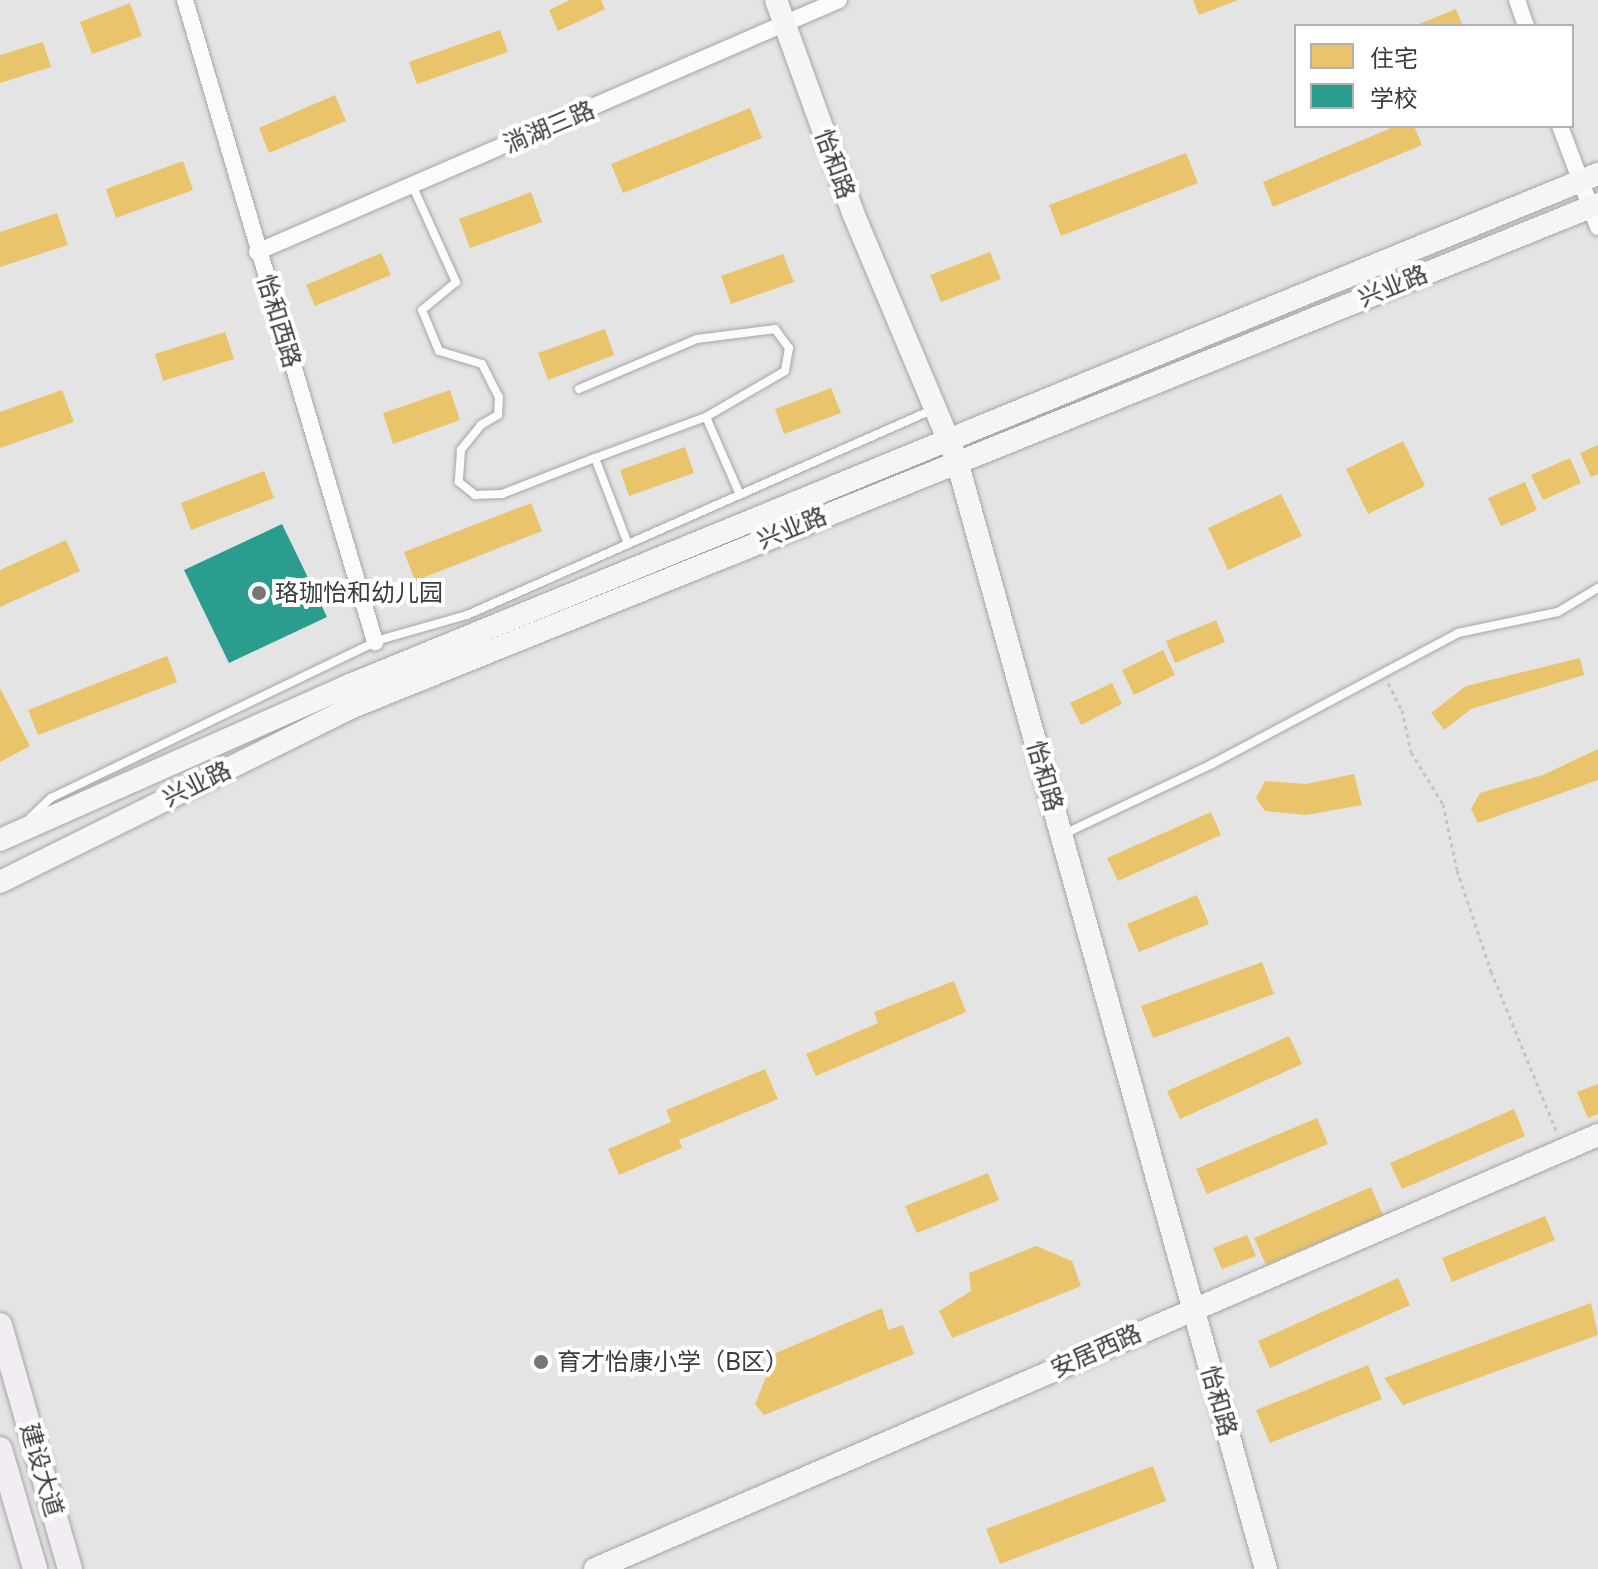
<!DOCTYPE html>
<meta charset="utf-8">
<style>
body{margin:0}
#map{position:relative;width:1598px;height:1569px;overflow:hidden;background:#e5e4e5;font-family:"Public Sans","Noto Sans SC",sans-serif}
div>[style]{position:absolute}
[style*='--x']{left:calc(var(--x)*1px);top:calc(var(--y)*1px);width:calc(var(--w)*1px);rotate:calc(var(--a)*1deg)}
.homes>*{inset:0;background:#e9c46a}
.schools>*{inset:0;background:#2a9d8f}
.path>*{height:3px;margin-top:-1.5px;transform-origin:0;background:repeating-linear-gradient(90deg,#c6c5c6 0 4px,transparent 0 8px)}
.roads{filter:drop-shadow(0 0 2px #a6a5a6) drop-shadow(0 0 2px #a6a5a6)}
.lane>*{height:8px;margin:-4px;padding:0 4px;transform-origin:4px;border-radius:4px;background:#fbfbfb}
.street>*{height:16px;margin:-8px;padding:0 8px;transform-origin:8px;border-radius:8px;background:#fbfbfb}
.secondary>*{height:22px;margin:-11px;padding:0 11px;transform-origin:11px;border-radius:11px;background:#f6f4f6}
.primary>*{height:24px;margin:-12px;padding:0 12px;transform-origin:12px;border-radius:12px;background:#f1edf2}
.dots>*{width:22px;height:22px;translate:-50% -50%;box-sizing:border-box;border:4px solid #fff;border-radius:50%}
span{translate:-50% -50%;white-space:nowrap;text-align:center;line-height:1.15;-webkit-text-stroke:8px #fff;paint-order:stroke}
.street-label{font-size:24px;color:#3c3b3c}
.poi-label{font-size:24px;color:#3c3b3c}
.left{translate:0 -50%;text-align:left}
.legend{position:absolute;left:1294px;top:24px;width:280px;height:104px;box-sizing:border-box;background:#fff;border:2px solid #b1b1b1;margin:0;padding:10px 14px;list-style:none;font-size:24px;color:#3c3b3c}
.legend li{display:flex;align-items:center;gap:16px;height:40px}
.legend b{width:40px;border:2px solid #b1b1b1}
</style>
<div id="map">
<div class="homes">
<div style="clip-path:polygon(570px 0,601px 0,605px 9px,558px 31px,549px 10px)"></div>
<div style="clip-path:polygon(1193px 0,1238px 0,1199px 15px)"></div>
<div style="clip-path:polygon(130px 3px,142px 36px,92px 54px,80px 22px)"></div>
<div style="clip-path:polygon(1456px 9px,1463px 26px,1414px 26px)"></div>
<div style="clip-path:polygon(500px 30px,508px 52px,417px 84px,409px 62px)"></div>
<div style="clip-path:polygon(43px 42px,51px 67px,0 83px,0 55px)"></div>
<div style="clip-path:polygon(335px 95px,346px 121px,269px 153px,259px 128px)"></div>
<div style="clip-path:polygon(750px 108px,762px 138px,623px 193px,611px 164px)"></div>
<div style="clip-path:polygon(1396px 126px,1414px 126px,1422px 145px,1273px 207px,1263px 182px)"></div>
<div style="clip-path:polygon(1186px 153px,1198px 183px,1061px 236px,1049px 205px)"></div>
<div style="clip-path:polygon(183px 161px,193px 190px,116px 218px,106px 189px)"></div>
<div style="clip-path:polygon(531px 192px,542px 222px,470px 248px,459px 219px)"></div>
<div style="clip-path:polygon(57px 213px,68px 245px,0 267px,0 232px)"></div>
<div style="clip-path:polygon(990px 252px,1001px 279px,941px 302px,930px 275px)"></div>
<div style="clip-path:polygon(381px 253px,391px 275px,315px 306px,306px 285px)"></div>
<div style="clip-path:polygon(783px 254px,794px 282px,731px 304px,721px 276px)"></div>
<div style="clip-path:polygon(605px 329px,614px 355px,548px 380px,538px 353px)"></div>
<div style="clip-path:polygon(225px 332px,234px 359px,163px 381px,155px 354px)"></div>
<div style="clip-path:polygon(831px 388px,841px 413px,784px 434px,775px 409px)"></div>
<div style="clip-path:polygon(62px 390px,74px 422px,0 448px,0 412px)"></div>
<div style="clip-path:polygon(450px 390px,460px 420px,393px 444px,383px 413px)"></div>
<div style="clip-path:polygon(1403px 441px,1425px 486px,1368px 514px,1346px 469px)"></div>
<div style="clip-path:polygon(1598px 445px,1598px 474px,1591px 477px,1580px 453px)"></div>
<div style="clip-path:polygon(685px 447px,694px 473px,629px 496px,620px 470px)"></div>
<div style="clip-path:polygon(1570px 458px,1581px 483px,1543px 500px,1531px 475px)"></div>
<div style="clip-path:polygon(264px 471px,274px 498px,191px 530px,181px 503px)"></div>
<div style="clip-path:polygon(1525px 482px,1537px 510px,1501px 526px,1488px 498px)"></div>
<div style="clip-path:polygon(1281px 494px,1302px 536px,1228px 570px,1208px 528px)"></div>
<div style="clip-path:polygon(531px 503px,542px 531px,415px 581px,404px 552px)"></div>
<div style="clip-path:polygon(66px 540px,80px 571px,0 607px,0 570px)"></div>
<div style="clip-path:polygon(1216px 620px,1225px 642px,1175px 663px,1166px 641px)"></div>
<div style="clip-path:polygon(1163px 650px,1175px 675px,1134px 695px,1122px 670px)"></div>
<div style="clip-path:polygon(167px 656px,177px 682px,38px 735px,28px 710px)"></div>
<div style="clip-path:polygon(1580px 658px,1584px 675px,1471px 709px,1444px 730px,1431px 713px,1466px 686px)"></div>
<div style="clip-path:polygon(1112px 683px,1122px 704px,1081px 725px,1070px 703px)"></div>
<div style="clip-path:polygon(0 688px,30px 746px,0 762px)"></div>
<div style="clip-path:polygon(1598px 749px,1598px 780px,1478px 823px,1471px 809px,1480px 793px,1543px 775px)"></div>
<div style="clip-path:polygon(1354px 774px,1362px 805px,1306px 815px,1265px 811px,1256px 798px,1265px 781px,1306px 784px)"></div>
<div style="clip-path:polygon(1211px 812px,1221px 835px,1118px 881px,1107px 858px)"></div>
<div style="clip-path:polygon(1197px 895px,1209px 924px,1139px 952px,1127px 924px)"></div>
<div style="clip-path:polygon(1262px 962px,1274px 994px,1153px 1038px,1141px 1006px)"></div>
<div style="clip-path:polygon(954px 981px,966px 1012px,816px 1076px,806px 1054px,878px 1023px,874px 1012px)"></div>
<div style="clip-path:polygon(1289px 1036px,1302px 1064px,1180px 1119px,1167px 1091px)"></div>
<div style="clip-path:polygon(765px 1069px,778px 1099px,679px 1140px,682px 1148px,619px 1175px,608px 1149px,671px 1122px,666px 1110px)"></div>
<div style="clip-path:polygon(1598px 1084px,1598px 1114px,1588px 1118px,1577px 1092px)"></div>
<div style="clip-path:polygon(1514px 1109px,1525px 1136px,1402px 1189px,1390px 1163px)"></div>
<div style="clip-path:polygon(1317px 1118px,1328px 1144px,1207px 1194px,1196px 1169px)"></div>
<div style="clip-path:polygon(988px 1173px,999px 1200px,917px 1233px,905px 1206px)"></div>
<div style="clip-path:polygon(1371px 1187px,1383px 1215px,1266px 1265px,1254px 1238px)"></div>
<div style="clip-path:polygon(1545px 1216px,1555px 1240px,1452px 1282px,1442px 1258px)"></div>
<div style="clip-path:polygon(1247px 1235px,1256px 1256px,1222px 1269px,1213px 1248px)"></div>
<div style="clip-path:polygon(1036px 1246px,1072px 1261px,1081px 1286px,952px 1338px,939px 1311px,971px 1291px,969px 1273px)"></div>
<div style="clip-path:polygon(1398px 1278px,1410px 1305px,1270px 1368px,1258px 1341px)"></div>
<div style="clip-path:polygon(1591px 1303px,1598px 1335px,1403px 1405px,1384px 1378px)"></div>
<div style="clip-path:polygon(882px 1308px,888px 1330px,903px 1325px,914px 1354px,764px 1415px,755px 1404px,776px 1353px)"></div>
<div style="clip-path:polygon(1368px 1365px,1382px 1399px,1270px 1443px,1256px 1410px)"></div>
<div style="clip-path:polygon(1153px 1466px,1166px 1501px,1000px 1564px,986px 1529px)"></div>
</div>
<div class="schools">
<div style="clip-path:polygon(282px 524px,327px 617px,229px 663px,184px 570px)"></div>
</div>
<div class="path">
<div style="--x:1388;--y:683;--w:30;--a:63"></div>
<div style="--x:1402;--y:710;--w:43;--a:77.9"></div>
<div style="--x:1411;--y:752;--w:61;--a:58.4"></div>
<div style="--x:1443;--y:804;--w:67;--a:78"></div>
<div style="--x:1457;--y:870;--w:107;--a:71.4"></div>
<div style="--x:1491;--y:971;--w:175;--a:67.8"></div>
</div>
<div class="roads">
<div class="lane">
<div style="--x:412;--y:185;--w:107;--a:65.6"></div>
<div style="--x:456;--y:282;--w:44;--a:140.5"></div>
<div style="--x:422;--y:310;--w:44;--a:67.5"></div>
<div style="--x:439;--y:351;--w:45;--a:16.8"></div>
<div style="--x:482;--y:364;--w:37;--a:63"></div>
<div style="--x:499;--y:397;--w:18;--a:93"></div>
<div style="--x:498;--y:415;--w:20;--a:150"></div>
<div style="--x:481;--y:425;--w:32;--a:129"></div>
<div style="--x:461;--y:450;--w:32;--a:94"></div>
<div style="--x:459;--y:482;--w:21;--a:39"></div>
<div style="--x:475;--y:495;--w:27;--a:-2"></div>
<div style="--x:502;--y:494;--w:100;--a:-21.2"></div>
<div style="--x:579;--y:389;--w:128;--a:-23"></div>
<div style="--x:697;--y:339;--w:79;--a:-7.3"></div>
<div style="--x:775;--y:329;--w:24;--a:54"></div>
<div style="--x:789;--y:348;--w:23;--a:100"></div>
<div style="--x:785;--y:371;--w:91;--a:149.8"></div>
<div style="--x:628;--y:544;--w:92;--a:-111"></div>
<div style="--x:595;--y:458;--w:118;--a:-20.3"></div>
<div style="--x:706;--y:417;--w:85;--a:66.4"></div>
<div style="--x:30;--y:818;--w:29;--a:-44"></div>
<div style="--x:51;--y:798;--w:364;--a:-25.7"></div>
<div style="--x:379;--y:640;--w:91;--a:-15.9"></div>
<div style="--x:467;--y:615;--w:510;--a:-23.8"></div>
<div style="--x:1062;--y:835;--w:166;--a:-25.3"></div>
<div style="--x:1212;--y:764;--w:279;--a:-28"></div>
<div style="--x:1458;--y:633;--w:102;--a:-11.9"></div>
<div style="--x:1558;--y:612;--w:47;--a:-31"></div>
</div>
<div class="street">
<div style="--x:185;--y:0;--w:670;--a:73.51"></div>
<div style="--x:1517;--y:0;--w:28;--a:71"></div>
<div style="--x:1560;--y:126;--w:108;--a:69.4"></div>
<div style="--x:257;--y:252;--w:634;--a:-23.41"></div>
</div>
<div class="secondary">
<div style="--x:776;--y:0;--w:226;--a:70.1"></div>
<div style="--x:853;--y:213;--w:269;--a:67.2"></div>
<div style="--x:957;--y:461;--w:1150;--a:74.42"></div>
<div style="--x:0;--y:840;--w:377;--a:-23.9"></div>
<div style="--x:345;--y:687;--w:1354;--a:-22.27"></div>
<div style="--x:0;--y:882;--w:391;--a:-26.4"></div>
<div style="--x:350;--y:708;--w:1346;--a:-21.99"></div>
<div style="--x:595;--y:1569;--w:1093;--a:-23.4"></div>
</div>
<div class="primary">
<div style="--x:0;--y:1325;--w:254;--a:74"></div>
<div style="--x:0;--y:1449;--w:125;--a:73.7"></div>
</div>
</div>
<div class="dots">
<div style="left:259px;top:593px;background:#777677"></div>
<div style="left:541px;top:1362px;background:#777677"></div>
</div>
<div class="street-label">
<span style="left:549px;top:127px;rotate:-23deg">淌湖三路</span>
<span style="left:835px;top:164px;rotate:70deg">怡和路</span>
<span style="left:1393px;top:286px;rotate:-22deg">兴业路</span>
<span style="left:279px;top:321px;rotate:73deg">怡和西路</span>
<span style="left:792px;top:528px;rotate:-22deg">兴业路</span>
<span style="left:1045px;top:776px;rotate:74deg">怡和路</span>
<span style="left:197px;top:784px;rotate:-26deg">兴业路</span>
<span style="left:1096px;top:1351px;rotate:-24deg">安居西路</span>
<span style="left:1219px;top:1401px;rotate:74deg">怡和路</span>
<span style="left:42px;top:1470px;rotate:74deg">建设大道</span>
</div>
<div class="poi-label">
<span class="left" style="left:275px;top:593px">珞珈怡和幼儿园</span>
<span class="left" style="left:557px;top:1362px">育才怡康小学（B区）</span>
</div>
<ul class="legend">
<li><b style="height:22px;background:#e9c46a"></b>住宅</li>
<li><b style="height:22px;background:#2a9d8f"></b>学校</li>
</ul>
</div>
